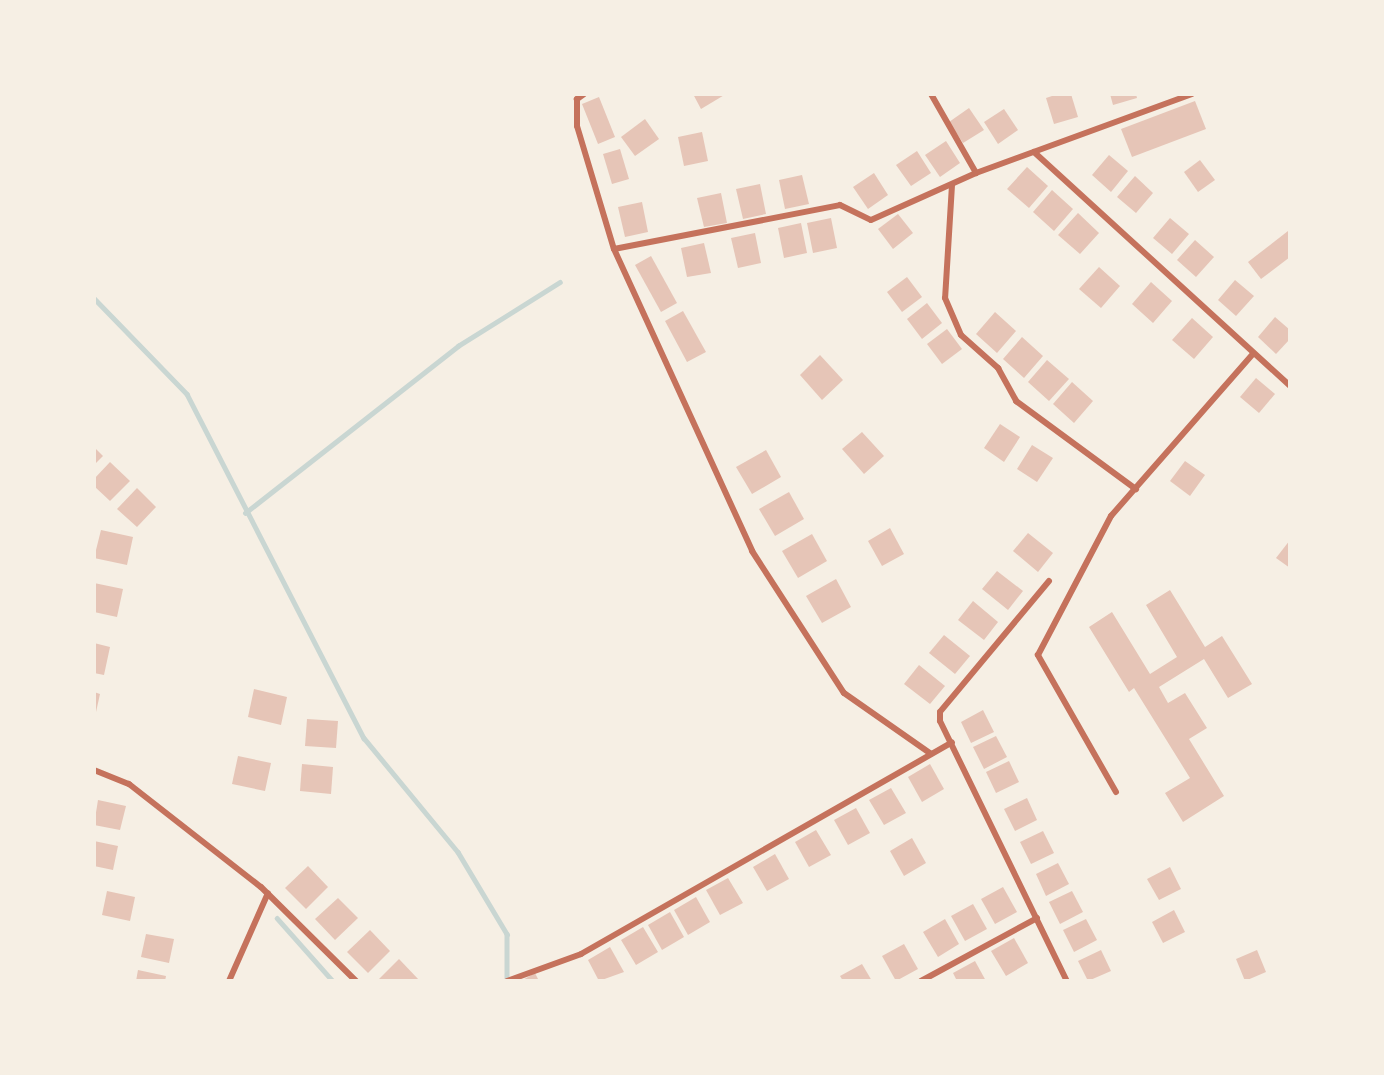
<!DOCTYPE html>
<style>
body{margin:0}
#map{position:relative;width:1384px;height:1075px;overflow:hidden;background:#f6efe4;font-family:Quicksand,sans-serif}
div>[style]{position:absolute}
[style*='--x']{left:calc(var(--x)*1px);top:calc(var(--y)*1px);width:calc(var(--w)*1px);rotate:calc(var(--a)*1deg)}
.stream>*{height:4.5px;margin:-2.25px;padding:0 2.25px;transform-origin:2.25px;border-radius:2.25px;background:#c9d6d2}
.building>*{inset:0;background:#e6c5b7}
.minor>*{height:6px;margin:-3px;padding:0 3px;transform-origin:3px;border-radius:3px;background:#c5725c}
span{translate:-50% -50%;white-space:nowrap;text-align:center;line-height:1.15;-webkit-text-stroke:6px #f6efe4;paint-order:stroke}
.frame{position:absolute;inset:0;border:96px solid #f6efe4;pointer-events:none}
</style>
<div id="map">
<div class="stream">
<div style="--x:94;--y:298;--w:134;--a:45.9"></div>
<div style="--x:187;--y:394;--w:387;--a:62.8"></div>
<div style="--x:364;--y:738;--w:148;--a:50.5"></div>
<div style="--x:458;--y:852;--w:96;--a:59.1"></div>
<div style="--x:507;--y:934;--w:47;--a:90"></div>
<div style="--x:245;--y:513;--w:271;--a:-38.1"></div>
<div style="--x:458;--y:346;--w:120;--a:-32.1"></div>
<div style="--x:277;--y:918;--w:84;--a:48.4"></div>
</div>
<div class="building">
<div style="clip-path:polygon(693px 94px,726px 94px,701px 109px)"></div>
<div style="clip-path:polygon(1058px 94px,1071px 94px,1078px 117px,1054px 124px,1046px 98px)"></div>
<div style="clip-path:polygon(1110px 94px,1136px 94px,1137px 98px,1113px 105px)"></div>
<div style="clip-path:polygon(599px 97px,615px 137px,598px 144px,582px 104px)"></div>
<div style="clip-path:polygon(1195px 101px,1206px 129px,1132px 157px,1121px 129px)"></div>
<div style="clip-path:polygon(969px 108px,984px 130px,963px 143px,949px 122px)"></div>
<div style="clip-path:polygon(1004px 109px,1018px 130px,998px 144px,984px 122px)"></div>
<div style="clip-path:polygon(645px 119px,659px 139px,635px 156px,621px 137px)"></div>
<div style="clip-path:polygon(702px 132px,708px 161px,684px 166px,678px 137px)"></div>
<div style="clip-path:polygon(946px 141px,960px 163px,940px 177px,925px 155px)"></div>
<div style="clip-path:polygon(620px 149px,629px 179px,612px 184px,603px 154px)"></div>
<div style="clip-path:polygon(917px 151px,931px 173px,911px 186px,896px 165px)"></div>
<div style="clip-path:polygon(1109px 155px,1128px 171px,1111px 192px,1092px 175px)"></div>
<div style="clip-path:polygon(1200px 160px,1215px 180px,1198px 192px,1184px 172px)"></div>
<div style="clip-path:polygon(1027px 167px,1048px 186px,1029px 208px,1007px 189px)"></div>
<div style="clip-path:polygon(874px 173px,888px 195px,868px 209px,853px 187px)"></div>
<div style="clip-path:polygon(802px 175px,809px 204px,785px 209px,779px 180px)"></div>
<div style="clip-path:polygon(1135px 176px,1153px 193px,1136px 213px,1117px 197px)"></div>
<div style="clip-path:polygon(760px 184px,766px 214px,743px 219px,736px 189px)"></div>
<div style="clip-path:polygon(1052px 190px,1073px 209px,1054px 231px,1033px 212px)"></div>
<div style="clip-path:polygon(721px 193px,727px 223px,704px 227px,697px 198px)"></div>
<div style="clip-path:polygon(642px 202px,648px 232px,625px 237px,618px 207px)"></div>
<div style="clip-path:polygon(1078px 213px,1099px 233px,1080px 254px,1058px 235px)"></div>
<div style="clip-path:polygon(898px 214px,913px 233px,893px 249px,878px 229px)"></div>
<div style="clip-path:polygon(831px 218px,837px 248px,813px 253px,807px 223px)"></div>
<div style="clip-path:polygon(1170px 218px,1189px 234px,1172px 254px,1153px 238px)"></div>
<div style="clip-path:polygon(801px 223px,807px 253px,784px 258px,778px 228px)"></div>
<div style="clip-path:polygon(1288px 231px,1290px 257px,1261px 279px,1248px 262px)"></div>
<div style="clip-path:polygon(755px 233px,761px 263px,738px 268px,731px 238px)"></div>
<div style="clip-path:polygon(1195px 240px,1214px 257px,1196px 277px,1177px 260px)"></div>
<div style="clip-path:polygon(704px 243px,711px 273px,687px 277px,681px 248px)"></div>
<div style="clip-path:polygon(651px 256px,677px 303px,661px 312px,635px 265px)"></div>
<div style="clip-path:polygon(1099px 267px,1120px 286px,1101px 308px,1079px 289px)"></div>
<div style="clip-path:polygon(907px 277px,922px 297px,902px 312px,887px 292px)"></div>
<div style="clip-path:polygon(1235px 280px,1254px 296px,1236px 316px,1218px 300px)"></div>
<div style="clip-path:polygon(1151px 282px,1172px 301px,1153px 323px,1132px 304px)"></div>
<div style="clip-path:polygon(927px 303px,942px 323px,922px 339px,907px 319px)"></div>
<div style="clip-path:polygon(683px 311px,706px 352px,687px 362px,665px 321px)"></div>
<div style="clip-path:polygon(995px 312px,1016px 331px,997px 353px,976px 334px)"></div>
<div style="clip-path:polygon(1275px 317px,1290px 330px,1290px 339px,1276px 354px,1258px 337px)"></div>
<div style="clip-path:polygon(1192px 318px,1213px 337px,1194px 359px,1172px 340px)"></div>
<div style="clip-path:polygon(947px 329px,962px 349px,942px 364px,927px 344px)"></div>
<div style="clip-path:polygon(1022px 337px,1043px 356px,1024px 378px,1003px 359px)"></div>
<div style="clip-path:polygon(820px 355px,843px 380px,822px 400px,800px 375px)"></div>
<div style="clip-path:polygon(1047px 360px,1069px 379px,1049px 401px,1028px 382px)"></div>
<div style="clip-path:polygon(1256px 378px,1275px 394px,1259px 413px,1240px 397px)"></div>
<div style="clip-path:polygon(1072px 382px,1093px 401px,1074px 423px,1053px 404px)"></div>
<div style="clip-path:polygon(1000px 424px,1020px 437px,1004px 462px,984px 448px)"></div>
<div style="clip-path:polygon(862px 432px,884px 456px,864px 474px,842px 449px)"></div>
<div style="clip-path:polygon(1032px 445px,1053px 458px,1037px 482px,1017px 469px)"></div>
<div style="clip-path:polygon(94px 447px,103px 456px,94px 465px)"></div>
<div style="clip-path:polygon(766px 450px,781px 477px,752px 494px,736px 467px)"></div>
<div style="clip-path:polygon(1185px 461px,1205px 475px,1190px 496px,1170px 481px)"></div>
<div style="clip-path:polygon(110px 462px,130px 481px,110px 501px,94px 486px,94px 479px)"></div>
<div style="clip-path:polygon(137px 488px,156px 507px,137px 527px,117px 509px)"></div>
<div style="clip-path:polygon(789px 492px,804px 519px,775px 536px,759px 509px)"></div>
<div style="clip-path:polygon(890px 528px,904px 554px,882px 566px,868px 541px)"></div>
<div style="clip-path:polygon(101px 530px,133px 537px,127px 565px,94px 558px)"></div>
<div style="clip-path:polygon(1028px 533px,1053px 553px,1038px 572px,1013px 551px)"></div>
<div style="clip-path:polygon(812px 534px,827px 561px,798px 578px,782px 551px)"></div>
<div style="clip-path:polygon(1290px 540px,1290px 568px,1276px 558px)"></div>
<div style="clip-path:polygon(997px 571px,1023px 591px,1008px 610px,982px 589px)"></div>
<div style="clip-path:polygon(836px 579px,851px 607px,822px 623px,806px 596px)"></div>
<div style="clip-path:polygon(94px 583px,123px 589px,117px 617px,94px 612px)"></div>
<div style="clip-path:polygon(1170px 590px,1205px 647px,1222px 636px,1252px 684px,1228px 698px,1204px 659px,1159px 687px,1168px 703px,1185px 693px,1207px 728px,1189px 739px,1224px 796px,1183px 822px,1165px 793px,1190px 778px,1134px 688px,1129px 692px,1089px 627px,1112px 612px,1150px 674px,1177px 657px,1146px 605px)"></div>
<div style="clip-path:polygon(973px 601px,998px 622px,984px 640px,958px 620px)"></div>
<div style="clip-path:polygon(944px 635px,970px 656px,955px 674px,929px 653px)"></div>
<div style="clip-path:polygon(94px 643px,110px 647px,104px 675px,94px 673px)"></div>
<div style="clip-path:polygon(919px 665px,945px 686px,930px 704px,904px 684px)"></div>
<div style="clip-path:polygon(254px 689px,287px 697px,281px 725px,248px 717px)"></div>
<div style="clip-path:polygon(94px 692px,100px 694px,96px 712px,94px 711px)"></div>
<div style="clip-path:polygon(983px 710px,994px 732px,971px 743px,961px 722px)"></div>
<div style="clip-path:polygon(307px 719px,338px 721px,336px 748px,305px 746px)"></div>
<div style="clip-path:polygon(996px 736px,1007px 757px,984px 769px,973px 747px)"></div>
<div style="clip-path:polygon(238px 756px,271px 763px,265px 791px,232px 784px)"></div>
<div style="clip-path:polygon(1009px 761px,1019px 782px,996px 793px,986px 772px)"></div>
<div style="clip-path:polygon(302px 764px,333px 767px,331px 794px,300px 791px)"></div>
<div style="clip-path:polygon(930px 764px,944px 789px,922px 802px,908px 777px)"></div>
<div style="clip-path:polygon(891px 788px,906px 813px,884px 825px,869px 800px)"></div>
<div style="clip-path:polygon(1027px 798px,1037px 820px,1015px 831px,1004px 809px)"></div>
<div style="clip-path:polygon(98px 800px,126px 806px,120px 830px,94px 825px)"></div>
<div style="clip-path:polygon(856px 808px,870px 833px,848px 845px,834px 820px)"></div>
<div style="clip-path:polygon(816px 830px,831px 855px,809px 867px,795px 842px)"></div>
<div style="clip-path:polygon(1043px 831px,1054px 853px,1031px 864px,1020px 842px)"></div>
<div style="clip-path:polygon(912px 838px,926px 863px,904px 876px,890px 851px)"></div>
<div style="clip-path:polygon(94px 841px,118px 846px,113px 870px,94px 866px)"></div>
<div style="clip-path:polygon(775px 854px,789px 879px,767px 891px,753px 867px)"></div>
<div style="clip-path:polygon(1058px 863px,1069px 884px,1046px 896px,1036px 874px)"></div>
<div style="clip-path:polygon(308px 866px,328px 887px,306px 909px,285px 888px)"></div>
<div style="clip-path:polygon(1170px 867px,1181px 889px,1159px 900px,1147px 879px)"></div>
<div style="clip-path:polygon(728px 878px,743px 903px,720px 915px,706px 890px)"></div>
<div style="clip-path:polygon(1003px 887px,1017px 912px,995px 924px,981px 899px)"></div>
<div style="clip-path:polygon(107px 891px,135px 897px,130px 921px,102px 915px)"></div>
<div style="clip-path:polygon(1072px 891px,1083px 912px,1060px 924px,1049px 902px)"></div>
<div style="clip-path:polygon(696px 897px,710px 922px,688px 935px,674px 910px)"></div>
<div style="clip-path:polygon(338px 898px,358px 918px,335px 940px,315px 919px)"></div>
<div style="clip-path:polygon(973px 904px,987px 929px,965px 941px,951px 916px)"></div>
<div style="clip-path:polygon(1174px 910px,1185px 932px,1163px 943px,1152px 922px)"></div>
<div style="clip-path:polygon(670px 912px,684px 937px,662px 950px,648px 925px)"></div>
<div style="clip-path:polygon(945px 919px,959px 944px,938px 957px,923px 932px)"></div>
<div style="clip-path:polygon(1086px 919px,1097px 940px,1074px 952px,1063px 930px)"></div>
<div style="clip-path:polygon(643px 927px,658px 952px,636px 965px,621px 940px)"></div>
<div style="clip-path:polygon(370px 930px,390px 951px,368px 973px,347px 952px)"></div>
<div style="clip-path:polygon(146px 934px,174px 939px,169px 963px,141px 957px)"></div>
<div style="clip-path:polygon(1014px 938px,1028px 963px,1006px 976px,991px 951px)"></div>
<div style="clip-path:polygon(904px 944px,918px 969px,896px 981px,882px 956px)"></div>
<div style="clip-path:polygon(610px 947px,624px 972px,599px 981px,588px 960px)"></div>
<div style="clip-path:polygon(1101px 950px,1111px 971px,1088px 981px,1078px 961px)"></div>
<div style="clip-path:polygon(1257px 950px,1266px 972px,1245px 981px,1236px 959px)"></div>
<div style="clip-path:polygon(399px 959px,420px 981px,377px 981px)"></div>
<div style="clip-path:polygon(975px 961px,986px 981px,957px 981px,953px 973px)"></div>
<div style="clip-path:polygon(862px 964px,872px 981px,843px 981px,840px 976px)"></div>
<div style="clip-path:polygon(138px 970px,166px 976px,165px 981px,136px 981px)"></div>
<div style="clip-path:polygon(535px 973px,539px 981px,521px 981px)"></div>
</div>
<div class="minor">
<div style="--x:584;--y:94;--w:9;--a:144"></div>
<div style="--x:577;--y:99;--w:27;--a:90"></div>
<div style="--x:577;--y:126;--w:128;--a:73.3"></div>
<div style="--x:614;--y:249;--w:332;--a:65.4"></div>
<div style="--x:752;--y:551;--w:169;--a:57.1"></div>
<div style="--x:844;--y:693;--w:106;--a:35"></div>
<div style="--x:931;--y:94;--w:91;--a:60.3"></div>
<div style="--x:1034;--y:152;--w:347;--a:42.4"></div>
<div style="--x:952;--y:185;--w:113;--a:93.5"></div>
<div style="--x:945;--y:298;--w:40;--a:66.6"></div>
<div style="--x:961;--y:335;--w:50;--a:41.7"></div>
<div style="--x:998;--y:368;--w:38;--a:61"></div>
<div style="--x:1016;--y:401;--w:149;--a:36.3"></div>
<div style="--x:614;--y:249;--w:230;--a:-11"></div>
<div style="--x:840;--y:205;--w:34;--a:26"></div>
<div style="--x:871;--y:220;--w:115;--a:-24.1"></div>
<div style="--x:976;--y:173;--w:230;--a:-20.1"></div>
<div style="--x:1049;--y:581;--w:170;--a:129.8"></div>
<div style="--x:940;--y:712;--w:9;--a:90"></div>
<div style="--x:940;--y:721;--w:289;--a:64"></div>
<div style="--x:94;--y:770;--w:38;--a:22"></div>
<div style="--x:129;--y:784;--w:167;--a:38"></div>
<div style="--x:261;--y:887;--w:134;--a:44.7"></div>
<div style="--x:1116;--y:792;--w:158;--a:-119.7"></div>
<div style="--x:1038;--y:655;--w:157;--a:-62.3"></div>
<div style="--x:1111;--y:516;--w:214;--a:-48.8"></div>
<div style="--x:229;--y:981;--w:96;--a:-66.1"></div>
<div style="--x:507;--y:981;--w:79;--a:-20"></div>
<div style="--x:581;--y:954;--w:427;--a:-29.7"></div>
<div style="--x:921;--y:981;--w:132;--a:-28.5"></div>
</div>
<div class="frame"></div>
</div>
